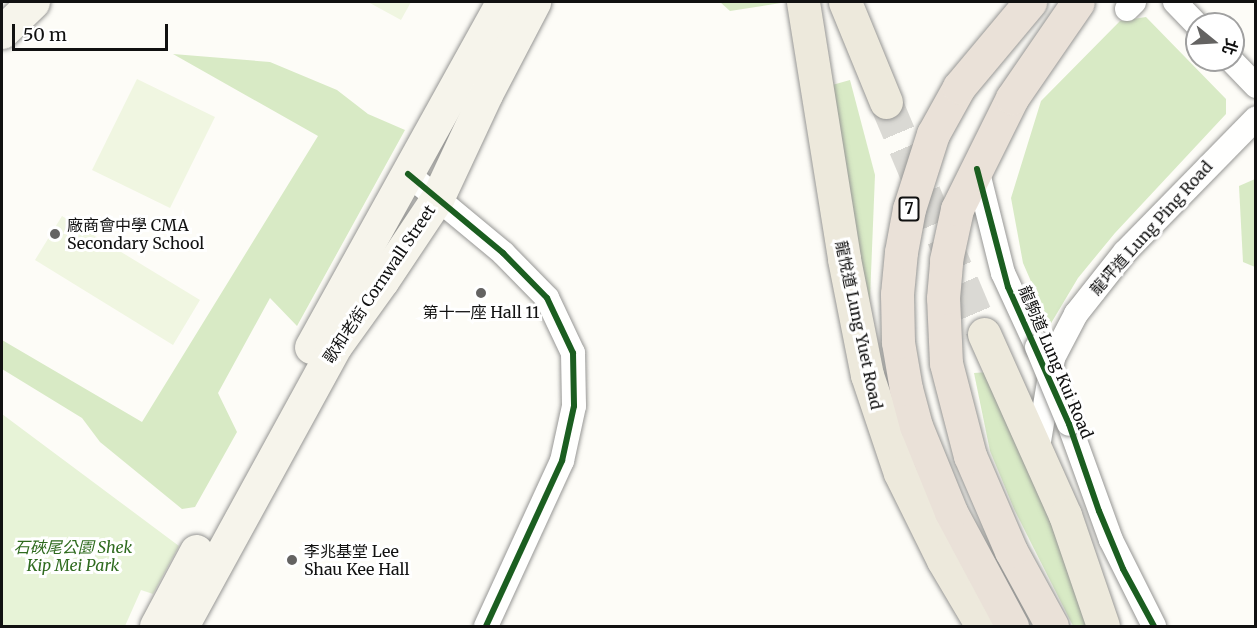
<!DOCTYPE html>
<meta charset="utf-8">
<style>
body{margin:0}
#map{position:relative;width:1257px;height:628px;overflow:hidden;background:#fdfcf7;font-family:Merriweather,"Noto Sans TC",serif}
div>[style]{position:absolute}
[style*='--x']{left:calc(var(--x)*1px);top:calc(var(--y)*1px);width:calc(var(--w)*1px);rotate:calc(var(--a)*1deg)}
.green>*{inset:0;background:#e7f3d7}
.forest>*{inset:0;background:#d8eac5}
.pitch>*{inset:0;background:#f0f6e1}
.primary-tunnel>*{height:33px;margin-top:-16.5px;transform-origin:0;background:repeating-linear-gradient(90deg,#dad9d4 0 33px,transparent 0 49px)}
.roads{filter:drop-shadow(0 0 2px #979795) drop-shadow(0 0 2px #979795)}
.street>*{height:24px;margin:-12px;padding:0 12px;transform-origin:12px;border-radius:12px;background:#fffffe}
.secondary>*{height:33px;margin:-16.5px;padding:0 16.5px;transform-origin:16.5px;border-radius:16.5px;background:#f6f4eb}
.primary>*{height:33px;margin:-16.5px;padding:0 16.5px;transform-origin:16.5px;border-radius:16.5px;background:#ede9dc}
.highway>*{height:33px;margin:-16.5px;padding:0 16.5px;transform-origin:16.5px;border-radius:16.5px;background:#eae1d8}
.bridges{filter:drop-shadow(0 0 2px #979795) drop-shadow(0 0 2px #979795)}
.street-bridge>*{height:24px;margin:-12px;padding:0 12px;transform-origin:12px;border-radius:12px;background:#fffffe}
.cycleway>*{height:6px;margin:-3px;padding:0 3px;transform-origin:3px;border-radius:3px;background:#1b5e20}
.dots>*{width:16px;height:16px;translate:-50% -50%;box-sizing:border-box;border:3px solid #fff;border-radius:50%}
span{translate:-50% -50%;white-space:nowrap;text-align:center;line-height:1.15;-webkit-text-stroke:6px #fff;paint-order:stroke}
.shield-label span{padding:2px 4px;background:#fff;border:2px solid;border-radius:4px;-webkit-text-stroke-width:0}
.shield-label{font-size:15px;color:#111;font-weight:700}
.poi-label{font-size:16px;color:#111}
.left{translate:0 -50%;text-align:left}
.street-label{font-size:16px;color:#111}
.park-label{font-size:16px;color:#2f6b1f;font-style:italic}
.frame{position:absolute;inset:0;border:3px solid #111;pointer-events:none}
.north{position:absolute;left:1185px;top:12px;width:60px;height:60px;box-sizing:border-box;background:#fff;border:2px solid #a0a0a0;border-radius:50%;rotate:108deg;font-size:16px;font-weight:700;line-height:24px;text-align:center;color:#111}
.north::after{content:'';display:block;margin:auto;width:21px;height:27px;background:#646362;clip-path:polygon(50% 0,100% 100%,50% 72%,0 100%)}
.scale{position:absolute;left:12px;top:24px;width:156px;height:27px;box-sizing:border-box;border:3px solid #111;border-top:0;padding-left:8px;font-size:18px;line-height:21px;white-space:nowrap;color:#111;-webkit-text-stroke:4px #fff;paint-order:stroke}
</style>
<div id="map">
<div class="green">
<div style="clip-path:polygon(2px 414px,179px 546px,153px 594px,141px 590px,125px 626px,2px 626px)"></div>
</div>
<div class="forest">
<div style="clip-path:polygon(720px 2px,781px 2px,781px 3px,730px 11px)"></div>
<div style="clip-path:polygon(1146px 17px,1226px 99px,1226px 114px,1115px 233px,1078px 278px,1050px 325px,1023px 263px,1011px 198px,1041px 101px,1120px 21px)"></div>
<div style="clip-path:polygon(173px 54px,270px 62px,337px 90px,368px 114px,405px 130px,297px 326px,270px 298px,218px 393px,237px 432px,195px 507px,182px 509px,100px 442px,82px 418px,2px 369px,2px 340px,142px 422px,318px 136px)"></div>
<div style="clip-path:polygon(850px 80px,875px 175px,869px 323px,825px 87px)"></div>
<div style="clip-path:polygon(1255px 179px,1255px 267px,1243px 262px,1239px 186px)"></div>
<div style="clip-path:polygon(988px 372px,1062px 544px,1087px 626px,1073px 626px,1014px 509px,990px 451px,974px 373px)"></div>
</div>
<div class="pitch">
<div style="clip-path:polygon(368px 2px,411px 2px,401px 20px)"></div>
<div style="clip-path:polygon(137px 79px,215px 117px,170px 208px,92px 170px)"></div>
<div style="clip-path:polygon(62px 216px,200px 300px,173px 345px,35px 260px)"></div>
</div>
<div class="primary-tunnel">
<div style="--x:886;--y:102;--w:252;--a:67.1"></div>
</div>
<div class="roads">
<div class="street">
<div style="--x:1175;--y:2;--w:32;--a:46"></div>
<div style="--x:1127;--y:9;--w:10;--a:-45"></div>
<div style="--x:1231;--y:60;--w:36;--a:46"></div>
<div style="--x:977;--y:169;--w:107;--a:76"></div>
<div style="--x:1003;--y:273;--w:81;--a:65.3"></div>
<div style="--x:408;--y:174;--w:124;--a:39.7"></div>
<div style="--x:503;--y:253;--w:63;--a:45.6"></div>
<div style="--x:547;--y:298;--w:61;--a:64.7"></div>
<div style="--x:573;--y:353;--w:53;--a:88.9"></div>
<div style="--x:574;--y:406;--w:56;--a:102.3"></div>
<div style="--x:562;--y:461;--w:182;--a:114.7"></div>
<div style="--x:1069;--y:424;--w:123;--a:70.1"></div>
<div style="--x:1111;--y:540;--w:96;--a:63.4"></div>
<div style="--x:1037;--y:453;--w:96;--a:-80.4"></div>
<div style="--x:1053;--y:358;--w:50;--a:-62.4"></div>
<div style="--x:1076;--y:314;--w:79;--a:-51.7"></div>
<div style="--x:1125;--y:252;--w:187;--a:-45.6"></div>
</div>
<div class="secondary">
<div style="--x:2;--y:32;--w:43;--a:-44.1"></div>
<div style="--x:311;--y:347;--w:394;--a:-61"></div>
<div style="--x:156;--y:626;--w:85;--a:-61.9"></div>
<div style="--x:182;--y:626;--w:320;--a:-61.3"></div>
<div style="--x:336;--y:345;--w:79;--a:-54.3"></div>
<div style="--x:382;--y:281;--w:101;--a:-56.3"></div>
<div style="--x:438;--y:197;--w:114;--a:-65"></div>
<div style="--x:486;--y:94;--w:104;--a:-62.4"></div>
</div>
<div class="primary">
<div style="--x:803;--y:2;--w:260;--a:80.9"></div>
<div style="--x:844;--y:259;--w:118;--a:78.8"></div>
<div style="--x:867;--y:375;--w:103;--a:71.4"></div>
<div style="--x:900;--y:473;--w:97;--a:63.7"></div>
<div style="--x:943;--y:560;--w:77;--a:59.4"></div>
<div style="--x:845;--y:2;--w:108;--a:67.7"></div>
<div style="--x:984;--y:334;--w:198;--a:65.9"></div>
<div style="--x:1065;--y:515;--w:117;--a:71.1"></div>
</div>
<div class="highway">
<div style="--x:1012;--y:626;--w:129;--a:-118.2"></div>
<div style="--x:951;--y:512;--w:93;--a:-112.1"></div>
<div style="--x:916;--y:426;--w:38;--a:-105"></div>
<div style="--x:906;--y:389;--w:48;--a:-99.7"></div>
<div style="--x:898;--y:342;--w:48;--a:-91.2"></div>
<div style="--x:897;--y:294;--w:42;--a:-84.6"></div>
<div style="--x:901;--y:252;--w:44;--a:-79.5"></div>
<div style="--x:909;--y:209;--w:79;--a:-72.3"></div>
<div style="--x:933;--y:134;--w:54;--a:-61"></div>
<div style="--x:959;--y:87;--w:111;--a:-50.1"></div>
<div style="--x:1052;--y:626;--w:85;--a:-118.7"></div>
<div style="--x:1011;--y:551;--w:103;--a:-113.3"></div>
<div style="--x:970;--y:456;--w:96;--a:-104.5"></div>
<div style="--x:946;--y:363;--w:65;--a:-92.6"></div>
<div style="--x:943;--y:298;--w:38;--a:-85"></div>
<div style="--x:946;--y:260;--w:52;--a:-77.8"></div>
<div style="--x:957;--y:209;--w:124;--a:-63.6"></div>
<div style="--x:1012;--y:98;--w:116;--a:-55.5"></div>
</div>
</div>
<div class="bridges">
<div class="street-bridge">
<div style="--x:1037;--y:347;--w:83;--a:67.4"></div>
</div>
</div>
<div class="cycleway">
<div style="--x:977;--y:169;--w:122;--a:75.3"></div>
<div style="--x:1008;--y:287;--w:150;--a:66"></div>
<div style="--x:1069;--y:424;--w:92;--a:71"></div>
<div style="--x:1099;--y:511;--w:63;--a:67.5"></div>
<div style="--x:1123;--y:569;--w:65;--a:61.5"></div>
<div style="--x:408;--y:174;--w:124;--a:39.7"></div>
<div style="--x:503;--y:253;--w:63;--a:45.6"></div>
<div style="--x:547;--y:298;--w:61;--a:64.7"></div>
<div style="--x:573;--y:353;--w:53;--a:88.9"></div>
<div style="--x:574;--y:406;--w:56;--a:102.3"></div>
<div style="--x:562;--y:461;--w:182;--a:114.7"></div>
</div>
<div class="dots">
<div style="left:55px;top:234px;background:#646362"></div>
<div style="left:481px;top:293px;background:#646362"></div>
<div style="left:292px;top:560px;background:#646362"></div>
</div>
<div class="shield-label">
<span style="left:909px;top:209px">7</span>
</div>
<div class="poi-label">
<span class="left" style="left:67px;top:234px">廠商會中學 CMA<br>Secondary School</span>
<span style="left:481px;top:312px">第十一座 Hall 11</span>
<span class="left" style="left:304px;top:560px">李兆基堂 Lee<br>Shau Kee Hall</span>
</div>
<div class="street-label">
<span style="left:1151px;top:228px;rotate:-48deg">龍坪道 Lung Ping Road</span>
<span style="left:379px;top:284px;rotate:-56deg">歌和老街 Cornwall Street</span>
<span style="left:859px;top:325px;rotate:78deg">龍悅道 Lung Yuet Road</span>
<span style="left:1056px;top:362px;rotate:67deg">龍駒道 Lung Kui Road</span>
</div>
<div class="park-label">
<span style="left:73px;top:556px">石硤尾公園 Shek<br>Kip Mei Park</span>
</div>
<div class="frame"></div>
<div class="north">北</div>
<div class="scale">50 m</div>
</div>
